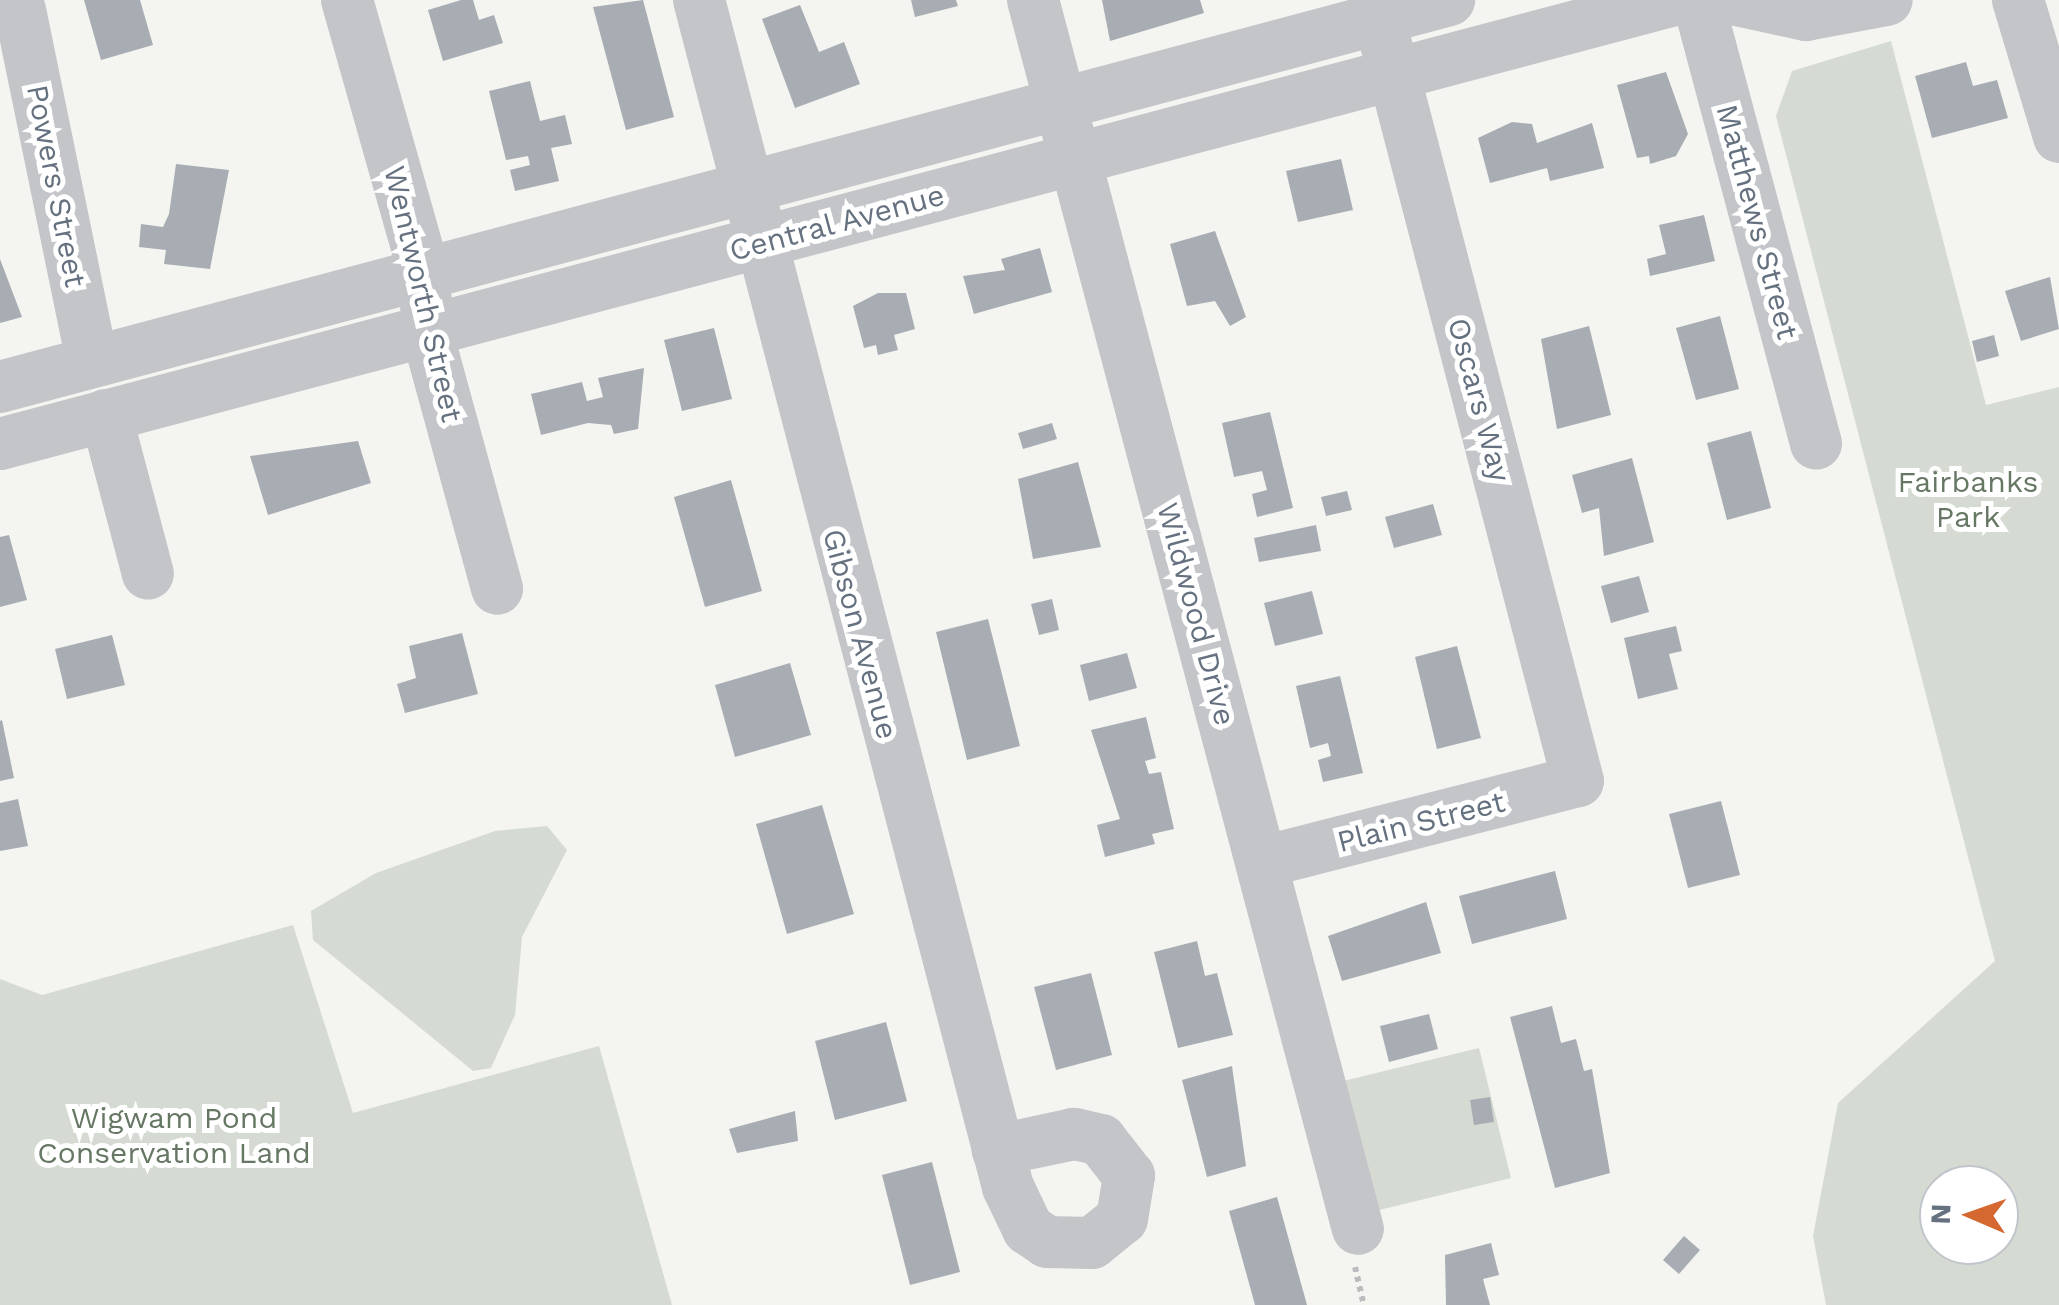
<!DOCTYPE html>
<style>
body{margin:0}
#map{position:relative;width:2059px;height:1305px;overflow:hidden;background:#f4f4f1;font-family:"Work Sans",sans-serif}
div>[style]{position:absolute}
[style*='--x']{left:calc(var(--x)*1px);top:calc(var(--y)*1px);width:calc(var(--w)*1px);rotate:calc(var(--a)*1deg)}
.green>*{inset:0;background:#d5dbd2}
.building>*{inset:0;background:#a8adb3}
.path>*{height:6px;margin-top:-3px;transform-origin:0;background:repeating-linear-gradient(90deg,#babcbe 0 5px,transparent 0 10px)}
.minor>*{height:52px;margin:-26px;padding:0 26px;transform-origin:26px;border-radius:26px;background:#c3c5c9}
span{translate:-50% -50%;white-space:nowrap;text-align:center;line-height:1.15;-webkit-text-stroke:10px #fff;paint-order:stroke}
.street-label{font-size:30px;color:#667180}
.park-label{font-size:30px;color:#667764}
.north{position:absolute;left:1919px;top:1165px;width:100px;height:100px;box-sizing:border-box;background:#fff;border:2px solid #c2c6cc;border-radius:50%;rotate:272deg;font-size:28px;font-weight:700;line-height:40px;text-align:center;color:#667180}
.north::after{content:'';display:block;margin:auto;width:35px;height:45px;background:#d56830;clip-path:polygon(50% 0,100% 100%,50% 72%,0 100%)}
</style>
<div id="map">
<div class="green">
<div style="clip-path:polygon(evenodd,1891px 41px,1986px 405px,2059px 387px,2059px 1305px,1826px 1305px,1813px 1236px,1838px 1103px,1995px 961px,1776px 116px,1792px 71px,1891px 41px,1939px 1185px,1999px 1185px,1999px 1245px,1939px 1245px,1939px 1185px)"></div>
<div style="clip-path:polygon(547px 826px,567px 850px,522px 937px,515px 1015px,491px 1068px,473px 1071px,313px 940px,311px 911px,376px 873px,495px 831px)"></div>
<div style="clip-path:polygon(293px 925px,353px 1113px,599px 1046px,672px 1305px,0 1305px,0 979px,42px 995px)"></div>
<div style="clip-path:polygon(1479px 1048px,1511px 1178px,1371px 1212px,1339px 1082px)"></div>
</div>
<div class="building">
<div style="clip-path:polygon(84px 0,140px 0,153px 45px,101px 60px)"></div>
<div style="clip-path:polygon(461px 0,473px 0,479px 20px,494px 15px,503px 43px,443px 61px,428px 10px)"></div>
<div style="clip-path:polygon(643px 0,674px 117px,626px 130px,593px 7px)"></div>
<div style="clip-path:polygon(911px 0,956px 0,958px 6px,915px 17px)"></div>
<div style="clip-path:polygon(1102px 0,1200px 0,1204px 13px,1110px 41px)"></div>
<div style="clip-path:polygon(800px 5px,819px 52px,844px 42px,860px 84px,795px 108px,762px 19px)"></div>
<div style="clip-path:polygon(1966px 62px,1973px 86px,1997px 80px,2008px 118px,1932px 138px,1915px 76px)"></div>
<div style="clip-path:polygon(1666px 72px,1688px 134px,1676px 156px,1650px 164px,1649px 156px,1637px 158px,1617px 85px)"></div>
<div style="clip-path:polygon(530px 81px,540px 121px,565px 115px,572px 144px,551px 148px,559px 181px,515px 191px,510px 170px,530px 165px,528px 156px,506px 160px,489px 91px)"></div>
<div style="clip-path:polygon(1512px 122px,1532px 124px,1537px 143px,1592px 123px,1604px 168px,1550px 181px,1547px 168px,1490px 183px,1478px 138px)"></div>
<div style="clip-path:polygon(1341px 159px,1353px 210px,1298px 222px,1286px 171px)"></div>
<div style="clip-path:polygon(176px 164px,229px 170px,210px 269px,164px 264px,166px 250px,139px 247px,141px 224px,163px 227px,169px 214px)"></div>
<div style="clip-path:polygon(1704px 215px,1715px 261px,1650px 276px,1647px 259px,1666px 254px,1659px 225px)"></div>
<div style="clip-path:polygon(1215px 231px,1246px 317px,1230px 326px,1215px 301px,1187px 306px,1170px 244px)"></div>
<div style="clip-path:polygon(1040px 248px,1052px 292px,974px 314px,963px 276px,1005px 270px,1001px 259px)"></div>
<div style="clip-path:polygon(0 259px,22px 317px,0 323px)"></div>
<div style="clip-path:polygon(2050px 277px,2059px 329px,2021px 341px,2005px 291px)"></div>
<div style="clip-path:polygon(878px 293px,906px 293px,915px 329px,894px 335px,898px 350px,878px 355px,876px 345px,864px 348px,853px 306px)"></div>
<div style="clip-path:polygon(1720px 316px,1739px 389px,1696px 400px,1676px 328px)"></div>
<div style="clip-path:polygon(1589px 326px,1611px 415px,1557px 429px,1541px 339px)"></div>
<div style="clip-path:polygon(714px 328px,732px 399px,682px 411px,664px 340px)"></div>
<div style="clip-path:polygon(1994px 335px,1999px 356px,1977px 362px,1972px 341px)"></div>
<div style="clip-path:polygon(644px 368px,638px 429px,614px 434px,611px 425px,588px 423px,541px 435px,531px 394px,582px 382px,587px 401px,603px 397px,598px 378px)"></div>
<div style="clip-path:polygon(1270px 412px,1293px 508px,1257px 517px,1252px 494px,1267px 490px,1262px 471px,1234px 477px,1222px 423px)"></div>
<div style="clip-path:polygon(1052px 423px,1057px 439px,1023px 449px,1018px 433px)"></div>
<div style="clip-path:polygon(1751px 431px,1771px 508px,1727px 520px,1707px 443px)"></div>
<div style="clip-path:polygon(358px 441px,371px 483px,268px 515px,250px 456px)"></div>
<div style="clip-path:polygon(1632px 458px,1654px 542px,1604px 556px,1599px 508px,1582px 513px,1572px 475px)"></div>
<div style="clip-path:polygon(1078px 462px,1101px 547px,1033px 559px,1018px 479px)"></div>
<div style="clip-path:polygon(731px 480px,762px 591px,705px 607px,674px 497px)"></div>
<div style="clip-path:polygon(1347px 491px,1352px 510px,1326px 516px,1321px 497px)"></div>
<div style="clip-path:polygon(1433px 504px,1442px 535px,1394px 548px,1385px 517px)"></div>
<div style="clip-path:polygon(1316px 525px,1321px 551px,1259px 562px,1254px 538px)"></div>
<div style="clip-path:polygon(9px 535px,27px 600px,0 607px,0 537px)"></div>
<div style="clip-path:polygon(1639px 576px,1649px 612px,1611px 623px,1601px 586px)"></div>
<div style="clip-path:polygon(1312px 591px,1323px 634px,1275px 646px,1264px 603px)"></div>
<div style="clip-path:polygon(1052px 599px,1059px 630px,1039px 635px,1031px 604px)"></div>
<div style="clip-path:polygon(988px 619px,1020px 746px,967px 760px,936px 632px)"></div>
<div style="clip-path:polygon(1676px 626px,1682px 651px,1669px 654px,1678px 689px,1638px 699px,1624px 638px)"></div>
<div style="clip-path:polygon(462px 633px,478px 694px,405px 713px,397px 684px,416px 678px,409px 646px)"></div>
<div style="clip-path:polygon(112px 635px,125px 685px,67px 699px,55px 649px)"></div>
<div style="clip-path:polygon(1457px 646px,1481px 738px,1437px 749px,1415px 657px)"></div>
<div style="clip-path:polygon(1127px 653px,1137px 688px,1089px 701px,1080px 665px)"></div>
<div style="clip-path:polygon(790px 663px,811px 735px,735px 757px,715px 685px)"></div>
<div style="clip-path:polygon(1340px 676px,1363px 773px,1323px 782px,1318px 760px,1331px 756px,1328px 743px,1310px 748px,1296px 686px)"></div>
<div style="clip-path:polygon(1146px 717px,1156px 758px,1145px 761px,1149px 774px,1161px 772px,1174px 829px,1152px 834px,1155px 844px,1105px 857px,1097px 825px,1120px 819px,1091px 730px)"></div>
<div style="clip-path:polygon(2px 720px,14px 778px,0 781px,0 721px)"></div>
<div style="clip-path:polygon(18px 799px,28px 846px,0 851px,0 803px)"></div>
<div style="clip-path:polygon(1721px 801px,1740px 875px,1688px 888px,1669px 814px)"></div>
<div style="clip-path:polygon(822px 805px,854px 914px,787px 934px,756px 824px)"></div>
<div style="clip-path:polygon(1555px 871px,1567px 919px,1472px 944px,1459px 896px)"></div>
<div style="clip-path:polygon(1426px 902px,1441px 953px,1342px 981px,1328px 936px)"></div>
<div style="clip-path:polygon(1197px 941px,1205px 976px,1217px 973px,1233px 1035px,1178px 1048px,1154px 952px)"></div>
<div style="clip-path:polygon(1091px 973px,1112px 1055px,1056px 1070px,1034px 987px)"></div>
<div style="clip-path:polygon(1552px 1006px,1561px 1043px,1576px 1039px,1584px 1071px,1592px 1069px,1610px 1173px,1555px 1188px,1510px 1017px)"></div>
<div style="clip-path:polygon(1429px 1014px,1438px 1049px,1389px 1062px,1380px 1026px)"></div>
<div style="clip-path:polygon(886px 1022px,907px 1101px,835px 1120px,815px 1041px)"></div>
<div style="clip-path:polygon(1232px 1066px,1246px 1166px,1207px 1177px,1182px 1080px)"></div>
<div style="clip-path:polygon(1490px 1097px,1494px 1122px,1474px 1125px,1470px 1100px)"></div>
<div style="clip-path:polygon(795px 1111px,798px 1141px,737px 1153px,729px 1129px)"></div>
<div style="clip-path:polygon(932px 1162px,960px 1272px,910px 1285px,882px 1175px)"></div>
<div style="clip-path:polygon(1277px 1197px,1307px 1305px,1255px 1305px,1229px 1211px)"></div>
<div style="clip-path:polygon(1684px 1236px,1700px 1250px,1679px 1274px,1663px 1260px)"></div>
<div style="clip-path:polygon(1491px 1243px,1499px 1275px,1483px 1279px,1490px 1305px,1446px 1305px,1445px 1255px)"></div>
</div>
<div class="path">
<div style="--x:1355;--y:1267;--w:39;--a:77"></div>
</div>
<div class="minor">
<div style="--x:347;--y:0;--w:284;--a:74.2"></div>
<div style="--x:424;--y:273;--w:63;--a:86.4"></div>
<div style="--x:428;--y:336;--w:262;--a:74.7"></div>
<div style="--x:699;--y:0;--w:1227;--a:75.41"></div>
<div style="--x:1008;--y:1187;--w:47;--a:64.5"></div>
<div style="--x:1028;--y:1229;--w:23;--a:34"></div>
<div style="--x:1047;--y:1242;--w:45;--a:1.3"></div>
<div style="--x:1092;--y:1243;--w:38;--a:-39"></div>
<div style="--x:1122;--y:1219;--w:44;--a:-80.8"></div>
<div style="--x:1129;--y:1176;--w:46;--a:-127.9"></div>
<div style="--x:1101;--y:1140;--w:28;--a:-167"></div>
<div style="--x:1074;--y:1134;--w:78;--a:168.1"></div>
<div style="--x:1033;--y:0;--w:1271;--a:75.19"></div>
<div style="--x:1698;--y:0;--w:459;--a:75.1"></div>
<div style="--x:1737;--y:0;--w:71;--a:12.3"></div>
<div style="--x:1806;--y:15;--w:82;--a:-10.5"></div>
<div style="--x:2018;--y:0;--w:143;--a:73.3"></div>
<div style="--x:20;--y:10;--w:359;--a:78.4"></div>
<div style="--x:0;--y:387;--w:1500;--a:-14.95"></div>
<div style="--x:106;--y:415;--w:164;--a:75.2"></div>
<div style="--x:0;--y:444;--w:1732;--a:-14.85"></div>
<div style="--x:1263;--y:862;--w:325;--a:-14.4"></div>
<div style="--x:1578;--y:781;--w:766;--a:-104.6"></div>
</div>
<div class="street-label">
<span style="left:56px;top:186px;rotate:79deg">Powers Street</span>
<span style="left:1757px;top:222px;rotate:75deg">Matthews Street</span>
<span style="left:837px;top:223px;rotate:-15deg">Central Avenue</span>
<span style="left:423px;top:294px;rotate:77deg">Wentworth Street</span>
<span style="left:1479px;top:400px;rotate:75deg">Oscars Way</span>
<span style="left:1196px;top:614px;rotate:75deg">Wildwood Drive</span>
<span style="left:860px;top:634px;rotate:75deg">Gibson Avenue</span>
<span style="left:1421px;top:822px;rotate:-14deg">Plain Street</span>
</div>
<div class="park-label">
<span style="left:1968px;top:499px">Fairbanks<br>Park</span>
<span style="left:174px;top:1135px">Wigwam Pond<br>Conservation Land</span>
</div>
<div class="north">N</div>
</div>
